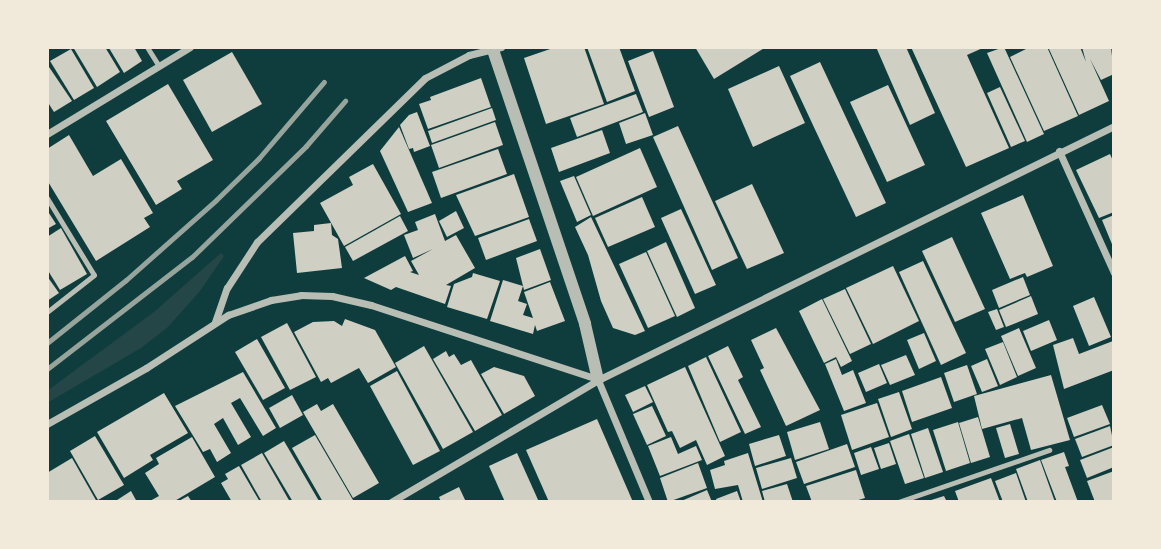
<!DOCTYPE html>
<style>
body{margin:0}
#map{position:relative;width:1161px;height:549px;overflow:hidden;background:#0f3d3e;font-family:Lato,sans-serif}
div>[style]{position:absolute}
[style*='--x']{left:calc(var(--x)*1px);top:calc(var(--y)*1px);width:calc(var(--w)*1px);rotate:calc(var(--a)*1deg)}
.green>*{inset:0;background:#244646}
.building>*{inset:0;background:#cfcfc3}
.service>*{height:5px;margin:-2.5px;padding:0 2.5px;transform-origin:2.5px;border-radius:2.5px;background:#b8beb3}
.minor>*{height:7px;margin:-3.5px;padding:0 3.5px;transform-origin:3.5px;border-radius:3.5px;background:#b8beb3}
.tertiary>*{height:12px;margin:-6px;padding:0 6px;transform-origin:6px;border-radius:6px;background:#b8beb3}
.rail>*{height:5px;margin:-2.5px;padding:0 2.5px;transform-origin:2.5px;border-radius:2.5px;background:#97a49c}
span{translate:-50% -50%;white-space:nowrap;text-align:center;line-height:1.15;-webkit-text-stroke:5px #f1e9da;paint-order:stroke}
.frame{position:absolute;inset:0;border:49px solid #f1e9da;pointer-events:none}
</style>
<div id="map">
<div class="green">
<div style="clip-path:polygon(221px 253px,224px 256px,200px 291px,168px 327px,141px 348px,47px 403px,47px 391px,154px 312px)"></div>
</div>
<div class="building">
<div style="clip-path:polygon(73px 47px,105px 47px,120px 72px,97px 87px)"></div>
<div style="clip-path:polygon(134px 47px,142px 61px,124px 73px,109px 48px)"></div>
<div style="clip-path:polygon(556px 47px,584px 47px,604px 104px,546px 124px,524px 58px)"></div>
<div style="clip-path:polygon(587px 47px,619px 47px,635px 91px,607px 102px)"></div>
<div style="clip-path:polygon(695px 47px,766px 47px,714px 79px)"></div>
<div style="clip-path:polygon(876px 47px,906px 47px,935px 113px,910px 125px)"></div>
<div style="clip-path:polygon(911px 47px,985px 47px,967px 55px,1009px 148px,966px 167px)"></div>
<div style="clip-path:polygon(1004px 47px,1044px 134px,1027px 142px,987px 53px)"></div>
<div style="clip-path:polygon(1030px 47px,1047px 47px,1078px 116px,1044px 131px,1010px 57px)"></div>
<div style="clip-path:polygon(1053px 47px,1080px 47px,1086px 62px,1082px 47px,1111px 47px,1114px 74px,1101px 80px,1090px 59px,1109px 101px,1079px 115px,1049px 49px)"></div>
<div style="clip-path:polygon(71px 49px,94px 88px,74px 100px,50px 61px)"></div>
<div style="clip-path:polygon(653px 51px,674px 107px,649px 117px,628px 61px)"></div>
<div style="clip-path:polygon(232px 52px,262px 104px,212px 132px,183px 80px)"></div>
<div style="clip-path:polygon(820px 62px,886px 203px,856px 217px,790px 76px)"></div>
<div style="clip-path:polygon(47px 64px,72px 101px,54px 112px,47px 101px)"></div>
<div style="clip-path:polygon(779px 66px,805px 123px,753px 147px,728px 89px)"></div>
<div style="clip-path:polygon(481px 78px,491px 107px,428px 129px,419px 104px,431px 100px,430px 97px)"></div>
<div style="clip-path:polygon(168px 84px,213px 160px,177px 181px,182px 189px,156px 205px,106px 121px)"></div>
<div style="clip-path:polygon(888px 85px,925px 165px,887px 182px,850px 102px)"></div>
<div style="clip-path:polygon(1000px 87px,1025px 141px,1011px 147px,987px 93px)"></div>
<div style="clip-path:polygon(636px 94px,643px 112px,577px 137px,570px 118px)"></div>
<div style="clip-path:polygon(492px 108px,496px 120px,432px 143px,428px 131px)"></div>
<div style="clip-path:polygon(417px 112px,430px 146px,414px 152px,413px 148px,409px 149px,400px 125px,409px 115px)"></div>
<div style="clip-path:polygon(645px 113px,653px 135px,626px 144px,619px 123px)"></div>
<div style="clip-path:polygon(495px 122px,503px 145px,439px 168px,431px 145px)"></div>
<div style="clip-path:polygon(678px 126px,738px 258px,712px 270px,653px 137px)"></div>
<div style="clip-path:polygon(399px 127px,432px 203px,408px 212px,380px 151px)"></div>
<div style="clip-path:polygon(602px 130px,610px 153px,559px 172px,551px 148px)"></div>
<div style="clip-path:polygon(69px 135px,93px 176px,121px 159px,153px 213px,144px 218px,150px 227px,96px 261px,47px 180px,47px 149px)"></div>
<div style="clip-path:polygon(640px 148px,657px 187px,593px 216px,576px 177px)"></div>
<div style="clip-path:polygon(498px 149px,507px 174px,441px 198px,432px 172px)"></div>
<div style="clip-path:polygon(1110px 154px,1114px 163px,1114px 212px,1099px 218px,1076px 170px)"></div>
<div style="clip-path:polygon(373px 164px,401px 214px,344px 246px,320px 203px,353px 185px,349px 177px)"></div>
<div style="clip-path:polygon(514px 174px,529px 217px,475px 236px,456px 195px)"></div>
<div style="clip-path:polygon(574px 176px,591px 215px,577px 222px,560px 181px)"></div>
<div style="clip-path:polygon(752px 184px,784px 253px,747px 269px,715px 201px)"></div>
<div style="clip-path:polygon(1023px 195px,1053px 266px,1027px 277px,1025px 273px,1010px 279px,981px 213px)"></div>
<div style="clip-path:polygon(642px 197px,655px 227px,608px 247px,595px 218px)"></div>
<div style="clip-path:polygon(681px 209px,716px 285px,695px 294px,661px 218px)"></div>
<div style="clip-path:polygon(47px 210px,56px 224px,47px 229px)"></div>
<div style="clip-path:polygon(456px 211px,464px 228px,447px 237px,439px 221px)"></div>
<div style="clip-path:polygon(435px 214px,445px 241px,456px 235px,475px 268px,446px 285px,451px 286px,445px 304px,396px 287px,391px 290px,364px 278px,405px 256px,413px 271px,410px 272px,419px 275px,411px 261px,433px 249px,413px 258px,404px 235px,418px 230px,415px 222px)"></div>
<div style="clip-path:polygon(1114px 215px,1114px 249px,1102px 220px)"></div>
<div style="clip-path:polygon(400px 216px,408px 231px,353px 261px,345px 247px)"></div>
<div style="clip-path:polygon(591px 217px,645px 331px,635px 335px,613px 328px,601px 301px,588px 255px,575px 227px)"></div>
<div style="clip-path:polygon(529px 219px,537px 241px,486px 260px,478px 238px)"></div>
<div style="clip-path:polygon(331px 223px,332px 235px,338px 239px,342px 268px,297px 273px,293px 233px,314px 231px,314px 225px)"></div>
<div style="clip-path:polygon(61px 228px,87px 274px,60px 290px,47px 269px,47px 237px)"></div>
<div style="clip-path:polygon(952px 237px,985px 309px,955px 322px,922px 251px)"></div>
<div style="clip-path:polygon(666px 242px,695px 308px,677px 317px,647px 251px)"></div>
<div style="clip-path:polygon(540px 249px,551px 280px,524px 290px,516px 258px)"></div>
<div style="clip-path:polygon(646px 252px,675px 316px,648px 328px,619px 264px)"></div>
<div style="clip-path:polygon(923px 261px,966px 353px,941px 365px,899px 272px)"></div>
<div style="clip-path:polygon(893px 266px,919px 321px,873px 344px,846px 288px)"></div>
<div style="clip-path:polygon(473px 273px,500px 281px,487px 319px,447px 307px,454px 284px,472px 277px)"></div>
<div style="clip-path:polygon(47px 276px,59px 293px,47px 301px)"></div>
<div style="clip-path:polygon(1023px 277px,1030px 295px,999px 308px,992px 290px)"></div>
<div style="clip-path:polygon(503px 280px,523px 286px,518px 301px,527px 304px,523px 315px,533px 318px,524px 292px,550px 282px,565px 321px,537px 331px,535px 325px,533px 334px,490px 321px)"></div>
<div style="clip-path:polygon(845px 289px,871px 344px,850px 354px,823px 299px)"></div>
<div style="clip-path:polygon(1031px 296px,1038px 314px,1006px 327px,999px 310px)"></div>
<div style="clip-path:polygon(1094px 297px,1111px 337px,1089px 346px,1073px 306px)"></div>
<div style="clip-path:polygon(822px 299px,852px 361px,841px 367px,836px 357px,824px 363px,799px 311px)"></div>
<div style="clip-path:polygon(997px 309px,1004px 327px,996px 330px,988px 312px)"></div>
<div style="clip-path:polygon(345px 319px,375px 330px,396px 367px,368px 383px,359px 368px,331px 383px,328px 378px,321px 382px,294px 332px,313px 322px,334px 321px,342px 326px)"></div>
<div style="clip-path:polygon(1049px 320px,1057px 340px,1031px 351px,1023px 331px)"></div>
<div style="clip-path:polygon(287px 323px,316px 377px,290px 390px,261px 337px)"></div>
<div style="clip-path:polygon(776px 328px,820px 410px,786px 426px,760px 370px,764px 368px,751px 340px)"></div>
<div style="clip-path:polygon(1019px 328px,1036px 368px,1018px 376px,1001px 336px)"></div>
<div style="clip-path:polygon(924px 333px,936px 361px,919px 369px,907px 340px)"></div>
<div style="clip-path:polygon(1073px 338px,1079px 354px,1113px 341px,1114px 370px,1064px 389px,1053px 345px)"></div>
<div style="clip-path:polygon(257px 339px,285px 388px,263px 400px,235px 352px)"></div>
<div style="clip-path:polygon(1003px 342px,1017px 377px,1000px 385px,985px 349px)"></div>
<div style="clip-path:polygon(424px 346px,473px 432px,443px 449px,395px 363px)"></div>
<div style="clip-path:polygon(728px 346px,743px 377px,738px 380px,761px 427px,745px 434px,708px 356px)"></div>
<div style="clip-path:polygon(446px 351px,449px 357px,454px 354px,461px 365px,471px 360px,502px 415px,475px 431px,433px 359px)"></div>
<div style="clip-path:polygon(906px 355px,915px 375px,890px 385px,881px 365px)"></div>
<div style="clip-path:polygon(706px 357px,741px 432px,720px 442px,688px 366px)"></div>
<div style="clip-path:polygon(836px 359px,842px 375px,853px 370px,866px 403px,844px 411px,825px 364px)"></div>
<div style="clip-path:polygon(987px 359px,998px 386px,982px 392px,971px 366px)"></div>
<div style="clip-path:polygon(879px 364px,887px 383px,866px 392px,858px 373px)"></div>
<div style="clip-path:polygon(967px 365px,977px 394px,954px 402px,944px 373px)"></div>
<div style="clip-path:polygon(494px 367px,524px 376px,535px 396px,504px 414px,481px 374px)"></div>
<div style="clip-path:polygon(685px 367px,725px 456px,707px 465px,696px 440px,680px 448px,672px 431px,668px 432px,647px 385px)"></div>
<div style="clip-path:polygon(397px 371px,440px 451px,413px 465px,370px 386px)"></div>
<div style="clip-path:polygon(243px 372px,276px 428px,263px 436px,240px 398px,231px 403px,251px 437px,238px 445px,223px 418px,214px 424px,231px 453px,217px 462px,210px 449px,203px 452px,175px 406px)"></div>
<div style="clip-path:polygon(1051px 375px,1070px 440px,1031px 450px,1022px 418px,982px 429px,974px 396px)"></div>
<div style="clip-path:polygon(941px 377px,952px 408px,912px 422px,902px 391px)"></div>
<div style="clip-path:polygon(645px 386px,653px 402px,633px 412px,625px 395px)"></div>
<div style="clip-path:polygon(899px 392px,912px 429px,891px 437px,878px 399px)"></div>
<div style="clip-path:polygon(164px 393px,188px 433px,150px 455px,153px 460px,124px 478px,97px 432px)"></div>
<div style="clip-path:polygon(292px 395px,303px 415px,280px 428px,269px 408px)"></div>
<div style="clip-path:polygon(877px 403px,889px 437px,852px 450px,841px 415px)"></div>
<div style="clip-path:polygon(317px 404px,321px 411px,333px 404px,379px 483px,353px 498px,303px 412px)"></div>
<div style="clip-path:polygon(1102px 405px,1110px 424px,1074px 437px,1067px 418px)"></div>
<div style="clip-path:polygon(652px 406px,666px 436px,647px 445px,633px 414px)"></div>
<div style="clip-path:polygon(978px 417px,990px 457px,971px 463px,959px 423px)"></div>
<div style="clip-path:polygon(597px 419px,633px 502px,549px 502px,526px 450px)"></div>
<div style="clip-path:polygon(820px 422px,829px 449px,795px 460px,787px 432px)"></div>
<div style="clip-path:polygon(958px 422px,970px 463px,946px 471px,933px 430px)"></div>
<div style="clip-path:polygon(1010px 424px,1019px 454px,1005px 458px,996px 428px)"></div>
<div style="clip-path:polygon(1110px 426px,1114px 445px,1082px 457px,1075px 439px)"></div>
<div style="clip-path:polygon(928px 428px,943px 472px,925px 478px,911px 434px)"></div>
<div style="clip-path:polygon(909px 434px,924px 478px,905px 484px,890px 441px)"></div>
<div style="clip-path:polygon(315px 435px,353px 500px,350px 502px,323px 502px,292px 448px)"></div>
<div style="clip-path:polygon(779px 435px,786px 456px,755px 466px,749px 444px)"></div>
<div style="clip-path:polygon(95px 436px,124px 485px,98px 500px,70px 451px)"></div>
<div style="clip-path:polygon(192px 437px,215px 477px,173px 502px,148px 502px,159px 496px,145px 473px,159px 464px,156px 458px)"></div>
<div style="clip-path:polygon(671px 437px,678px 454px,696px 446px,702px 460px,660px 476px,648px 446px)"></div>
<div style="clip-path:polygon(284px 441px,319px 501px,317px 502px,293px 502px,264px 453px)"></div>
<div style="clip-path:polygon(889px 443px,896px 464px,881px 469px,874px 448px)"></div>
<div style="clip-path:polygon(847px 444px,855px 467px,804px 484px,796px 462px)"></div>
<div style="clip-path:polygon(871px 447px,879px 469px,861px 475px,854px 453px)"></div>
<div style="clip-path:polygon(1114px 447px,1114px 467px,1087px 478px,1080px 460px)"></div>
<div style="clip-path:polygon(1064px 452px,1069px 466px,1065px 467px,1078px 502px,1057px 502px,1041px 460px)"></div>
<div style="clip-path:polygon(262px 453px,290px 502px,262px 502px,241px 465px)"></div>
<div style="clip-path:polygon(517px 453px,539px 502px,505px 502px,489px 466px)"></div>
<div style="clip-path:polygon(748px 453px,763px 502px,743px 502px,738px 485px,715px 489px,710px 470px,725px 465px,724px 461px)"></div>
<div style="clip-path:polygon(72px 458px,97px 502px,47px 502px,47px 473px)"></div>
<div style="clip-path:polygon(791px 458px,797px 478px,762px 489px,756px 468px)"></div>
<div style="clip-path:polygon(1040px 460px,1055px 502px,1028px 502px,1016px 469px)"></div>
<div style="clip-path:polygon(698px 463px,707px 488px,668px 502px,660px 478px)"></div>
<div style="clip-path:polygon(239px 466px,260px 502px,232px 502px,221px 483px,228px 479px,225px 474px)"></div>
<div style="clip-path:polygon(856px 470px,865px 498px,852px 502px,812px 502px,806px 486px)"></div>
<div style="clip-path:polygon(1114px 471px,1114px 502px,1095px 502px,1087px 481px)"></div>
<div style="clip-path:polygon(1016px 473px,1026px 502px,1003px 502px,995px 481px)"></div>
<div style="clip-path:polygon(991px 478px,1000px 502px,959px 502px,955px 491px)"></div>
<div style="clip-path:polygon(787px 484px,793px 502px,765px 502px,762px 491px)"></div>
<div style="clip-path:polygon(459px 487px,466px 502px,441px 502px,439px 497px)"></div>
<div style="clip-path:polygon(707px 490px,712px 502px,679px 502px)"></div>
<div style="clip-path:polygon(131px 491px,137px 502px,114px 502px)"></div>
<div style="clip-path:polygon(737px 491px,741px 502px,717px 502px,716px 499px)"></div>
<div style="clip-path:polygon(188px 496px,192px 502px,177px 502px)"></div>
<div style="clip-path:polygon(944px 496px,947px 502px,928px 502px,928px 501px)"></div>
</div>
<div class="service">
<div style="--x:147;--y:47;--w:22;--a:58"></div>
<div style="--x:47;--y:198;--w:90;--a:58.6"></div>
<div style="--x:94;--y:275;--w:60;--a:141.8"></div>
<div style="--x:898;--y:502;--w:160;--a:-19"></div>
</div>
<div class="minor">
<div style="--x:47;--y:134;--w:167;--a:-31.3"></div>
<div style="--x:1059;--y:151;--w:134;--a:65.7"></div>
<div style="--x:215;--y:322;--w:36;--a:-71"></div>
<div style="--x:227;--y:288;--w:55;--a:-56.9"></div>
<div style="--x:257;--y:242;--w:235;--a:-44.3"></div>
<div style="--x:425;--y:78;--w:50;--a:-27.6"></div>
<div style="--x:469;--y:55;--w:33;--a:-14"></div>
<div style="--x:598;--y:380;--w:132;--a:67.3"></div>
<div style="--x:47;--y:424;--w:114;--a:-29.5"></div>
<div style="--x:146;--y:368;--w:98;--a:-32.9"></div>
<div style="--x:228;--y:315;--w:46;--a:-19.2"></div>
<div style="--x:271;--y:300;--w:30;--a:-9"></div>
<div style="--x:301;--y:295;--w:31;--a:2"></div>
<div style="--x:332;--y:296;--w:40;--a:13"></div>
<div style="--x:371;--y:305;--w:239;--a:18.1"></div>
<div style="--x:391;--y:502;--w:240;--a:-30.5"></div>
<div style="--x:598;--y:380;--w:575;--a:-26.21"></div>
</div>
<div class="tertiary">
<div style="--x:492;--y:47;--w:292;--a:71.4"></div>
<div style="--x:585;--y:324;--w:57;--a:76.9"></div>
</div>
<div class="rail">
<div style="--x:47;--y:343;--w:101;--a:-38.6"></div>
<div style="--x:126;--y:280;--w:120;--a:-41.6"></div>
<div style="--x:216;--y:200;--w:60;--a:-44.3"></div>
<div style="--x:259;--y:158;--w:100;--a:-49.5"></div>
<div style="--x:47;--y:369;--w:183;--a:-37.7"></div>
<div style="--x:192;--y:257;--w:159;--a:-44.2"></div>
<div style="--x:306;--y:146;--w:60;--a:-49.1"></div>
</div>
<div class="frame"></div>
</div>
